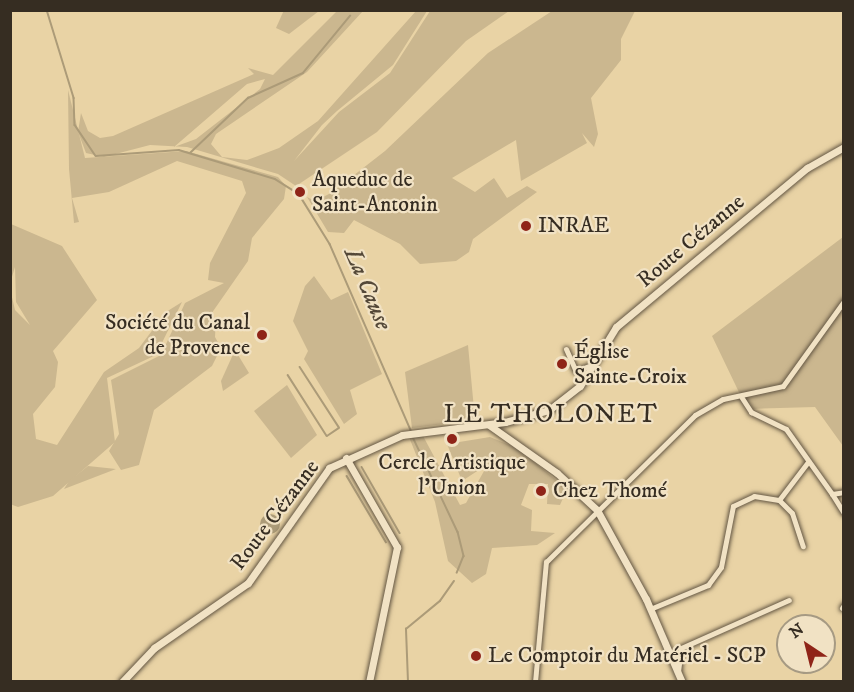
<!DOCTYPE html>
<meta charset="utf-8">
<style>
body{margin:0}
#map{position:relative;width:854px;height:692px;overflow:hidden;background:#e9d3a5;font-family:"IM FELL DW Pica",serif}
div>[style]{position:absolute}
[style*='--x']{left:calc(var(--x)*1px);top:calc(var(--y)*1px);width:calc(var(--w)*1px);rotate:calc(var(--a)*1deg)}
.green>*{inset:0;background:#cbb78f}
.water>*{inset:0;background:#ac9b78}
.round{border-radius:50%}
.stream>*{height:1.5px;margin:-0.75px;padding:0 0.75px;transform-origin:0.75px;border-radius:0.75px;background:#ac9b78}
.roads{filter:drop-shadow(0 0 2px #635643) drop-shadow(0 0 2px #635643)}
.minor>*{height:5px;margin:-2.5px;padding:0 2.5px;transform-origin:2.5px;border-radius:2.5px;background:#f1e2c4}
.tertiary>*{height:7px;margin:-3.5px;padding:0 3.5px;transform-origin:3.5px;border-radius:3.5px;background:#f1e2c4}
.dots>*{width:16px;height:16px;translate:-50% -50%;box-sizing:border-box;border:3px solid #f1e2c4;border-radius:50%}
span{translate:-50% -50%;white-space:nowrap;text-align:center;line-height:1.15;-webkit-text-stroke:4.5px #f1e2c4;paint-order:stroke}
.poi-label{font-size:22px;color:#362d22}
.left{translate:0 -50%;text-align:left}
.right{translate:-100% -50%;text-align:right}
.street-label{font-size:22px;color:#362d22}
.water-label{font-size:24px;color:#544838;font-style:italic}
.quarter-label{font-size:26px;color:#362d22;letter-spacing:1.5px}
.frame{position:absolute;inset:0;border:12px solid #362d22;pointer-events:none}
.north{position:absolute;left:776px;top:614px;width:60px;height:60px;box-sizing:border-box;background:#f1e2c4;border:2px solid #a69a83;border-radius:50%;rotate:325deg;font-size:16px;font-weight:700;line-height:24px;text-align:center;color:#362d22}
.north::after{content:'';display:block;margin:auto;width:21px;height:27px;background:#8f2418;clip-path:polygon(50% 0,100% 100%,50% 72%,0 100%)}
</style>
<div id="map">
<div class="green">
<div style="clip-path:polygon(284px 10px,319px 10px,319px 11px,289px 34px,276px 28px)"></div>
<div style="clip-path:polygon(evenodd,338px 10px,363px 11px,307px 72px,216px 134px,211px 144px,222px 157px,247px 160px,279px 148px,318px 121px,416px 11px,427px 11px,393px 65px,337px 111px,322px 125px,294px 161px,339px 112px,390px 73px,430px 11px,509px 11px,466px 41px,377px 132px,296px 186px,278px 174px,187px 147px,150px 145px,104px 157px,86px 153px,78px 132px,81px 113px,88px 131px,100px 138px,113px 136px,254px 74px,248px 68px,273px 75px,338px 10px,265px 79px,260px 89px,196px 139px,174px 147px,247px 84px,265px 79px)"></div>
<div style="clip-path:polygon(552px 11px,635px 11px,621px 39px,621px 60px,591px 98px,598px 134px,594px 147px,582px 133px,587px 143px,521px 181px,516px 140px,452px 178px,475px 192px,494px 178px,507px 198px,527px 186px,537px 192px,473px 239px,469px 252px,456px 261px,420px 264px,400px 244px,354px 220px,344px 233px,328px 232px,307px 197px,315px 201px,331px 193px,385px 151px,488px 53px)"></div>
<div style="clip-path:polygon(68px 90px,85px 158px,186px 151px,278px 177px,286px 186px,284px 199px,252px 238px,248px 261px,209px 317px,209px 322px,216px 319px,215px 337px,221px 348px,212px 366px,154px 410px,139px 465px,121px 470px,109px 451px,119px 434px,111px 380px,161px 355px,185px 303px,224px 283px,208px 280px,210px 263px,246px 193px,242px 181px,177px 161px,109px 192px,72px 198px,79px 222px,74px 223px,69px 169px)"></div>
<div style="clip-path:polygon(11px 224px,62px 246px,97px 300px,53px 351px,58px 362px,55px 387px,33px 414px,36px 439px,57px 445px,104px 372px,139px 348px,166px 312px,182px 302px,156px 355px,107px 378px,115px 442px,53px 496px,18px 507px,10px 504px,11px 293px,15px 310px,30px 325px,16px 302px,15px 267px,11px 280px)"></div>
<div style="clip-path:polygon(843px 237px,843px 446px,815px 407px,747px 409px,712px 336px)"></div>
<div style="clip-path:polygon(314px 276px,331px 300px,348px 292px,382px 374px,350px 390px,357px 414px,344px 424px,304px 359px,308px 351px,293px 321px,305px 286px)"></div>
<div style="clip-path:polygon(468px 345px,475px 420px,412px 428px,405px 372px)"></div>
<div style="clip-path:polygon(235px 350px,249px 373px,223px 391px,221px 381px)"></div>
<div style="clip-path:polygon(287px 385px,317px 435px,291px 458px,254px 411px)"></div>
<div style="clip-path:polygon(422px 434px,460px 505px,466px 503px,488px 464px,462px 481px,447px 444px,490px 437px,517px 448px,567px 489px,560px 505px,547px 504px,548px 484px,529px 484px,521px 505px,532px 510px,531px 531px,555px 533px,537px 545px,492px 548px,486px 574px,472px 583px,448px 561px,435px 502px,409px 437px)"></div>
<div style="clip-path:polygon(88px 466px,116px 469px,64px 489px,69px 481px)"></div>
</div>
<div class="water">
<div class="round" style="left:260px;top:514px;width:20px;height:20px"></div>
</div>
<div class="stream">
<div style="--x:47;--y:10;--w:92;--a:72.9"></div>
<div style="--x:74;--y:98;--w:27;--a:88"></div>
<div style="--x:75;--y:125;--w:37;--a:56"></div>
<div style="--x:96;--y:156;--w:83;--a:-4.1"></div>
<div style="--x:179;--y:150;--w:100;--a:16.8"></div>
<div style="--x:275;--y:179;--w:28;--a:32"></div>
<div style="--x:299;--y:194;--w:59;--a:58.2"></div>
<div style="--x:330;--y:244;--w:203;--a:66.5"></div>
<div style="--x:190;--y:153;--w:80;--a:-43.5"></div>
<div style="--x:248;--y:98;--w:60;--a:-24.4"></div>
<div style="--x:303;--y:73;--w:74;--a:-50.5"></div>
<div style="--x:288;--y:375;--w:72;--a:57.4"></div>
<div style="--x:327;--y:436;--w:14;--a:-34"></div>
<div style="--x:339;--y:428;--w:72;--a:-123"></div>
<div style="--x:413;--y:437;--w:105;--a:64.7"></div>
<div style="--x:458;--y:532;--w:25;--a:76"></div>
<div style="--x:464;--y:556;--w:18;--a:112"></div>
<div style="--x:362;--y:467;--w:76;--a:60.1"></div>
<div style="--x:347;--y:476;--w:77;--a:59.4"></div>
<div style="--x:408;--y:682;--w:53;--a:-92.2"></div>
<div style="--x:406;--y:629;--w:44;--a:-39.5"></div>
<div style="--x:440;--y:601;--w:24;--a:-55"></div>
</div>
<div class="roads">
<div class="minor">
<div style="--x:566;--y:349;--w:24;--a:66"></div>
<div style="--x:576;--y:371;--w:19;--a:-21"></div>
<div style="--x:742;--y:398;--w:17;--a:57"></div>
<div style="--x:751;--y:412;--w:39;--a:26"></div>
<div style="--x:786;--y:429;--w:80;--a:54.7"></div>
<div style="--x:832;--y:494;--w:12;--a:-9"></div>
<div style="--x:832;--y:494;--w:22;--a:58"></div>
<div style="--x:779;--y:500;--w:18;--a:45"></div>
<div style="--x:792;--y:513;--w:35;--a:72"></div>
<div style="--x:842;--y:608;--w:4;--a:-56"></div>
<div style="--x:650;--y:609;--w:63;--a:-22.5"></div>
<div style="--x:708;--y:585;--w:22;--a:-54"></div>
<div style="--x:721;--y:567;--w:62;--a:-78.9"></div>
<div style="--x:733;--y:506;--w:23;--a:-25"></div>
<div style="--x:754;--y:496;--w:25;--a:9"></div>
<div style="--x:779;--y:500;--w:48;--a:-52.7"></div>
<div style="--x:678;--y:672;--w:24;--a:-83"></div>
<div style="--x:681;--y:648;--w:118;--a:-24"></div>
<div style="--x:535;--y:682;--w:121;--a:-84.8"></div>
<div style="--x:546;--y:562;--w:209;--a:-44.6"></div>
<div style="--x:695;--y:415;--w:32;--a:-30"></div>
<div style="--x:723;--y:399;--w:61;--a:-12.2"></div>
<div style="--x:783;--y:386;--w:105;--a:-54.3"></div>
</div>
<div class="tertiary">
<div style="--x:489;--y:425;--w:83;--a:35.2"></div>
<div style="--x:557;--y:473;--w:54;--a:42.8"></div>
<div style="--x:597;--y:510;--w:102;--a:61.2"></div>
<div style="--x:646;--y:599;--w:90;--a:66.6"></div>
<div style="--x:346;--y:458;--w:103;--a:60.2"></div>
<div style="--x:397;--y:547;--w:138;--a:101.7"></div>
<div style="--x:122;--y:682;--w:47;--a:-46.7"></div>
<div style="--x:154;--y:648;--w:114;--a:-34.7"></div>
<div style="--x:248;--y:583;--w:141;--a:-54.8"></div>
<div style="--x:329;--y:468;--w:80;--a:-24.3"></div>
<div style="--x:402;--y:435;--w:104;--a:-7.2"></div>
<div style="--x:505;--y:422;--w:46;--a:-15.3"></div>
<div style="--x:549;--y:410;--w:39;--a:-38"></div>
<div style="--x:580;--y:386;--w:69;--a:-58.6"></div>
<div style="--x:616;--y:327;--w:249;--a:-39.8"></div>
<div style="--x:807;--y:168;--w:43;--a:-29.6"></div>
</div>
</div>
<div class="dots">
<div style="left:300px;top:192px;background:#8f2418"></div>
<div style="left:526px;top:226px;background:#8f2418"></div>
<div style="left:262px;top:335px;background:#8f2418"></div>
<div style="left:562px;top:364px;background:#8f2418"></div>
<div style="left:452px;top:439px;background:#8f2418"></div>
<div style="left:541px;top:491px;background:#8f2418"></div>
<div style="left:476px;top:656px;background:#8f2418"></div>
</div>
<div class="poi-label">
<span class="left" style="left:312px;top:192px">Aqueduc de<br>Saint-Antonin</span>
<span class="left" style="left:538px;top:226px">INRAE</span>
<span class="right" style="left:250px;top:335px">Société du Canal<br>de Provence</span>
<span class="left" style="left:574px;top:364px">Église<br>Sainte-Croix</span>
<span style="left:452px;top:475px">Cercle Artistique<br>l'Union</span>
<span class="left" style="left:553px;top:491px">Chez Thomé</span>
<span class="left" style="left:488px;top:656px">Le Comptoir du Matériel - SCP</span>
</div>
<div class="street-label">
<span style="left:691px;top:241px;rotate:-40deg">Route Cézanne</span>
<span style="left:275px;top:515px;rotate:-53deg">Route Cézanne</span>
</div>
<div class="water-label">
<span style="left:367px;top:289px;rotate:67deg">La Cause</span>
</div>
<div class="quarter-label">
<span style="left:551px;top:415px">LE THOLONET</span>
</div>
<div class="frame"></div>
<div class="north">N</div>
</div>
